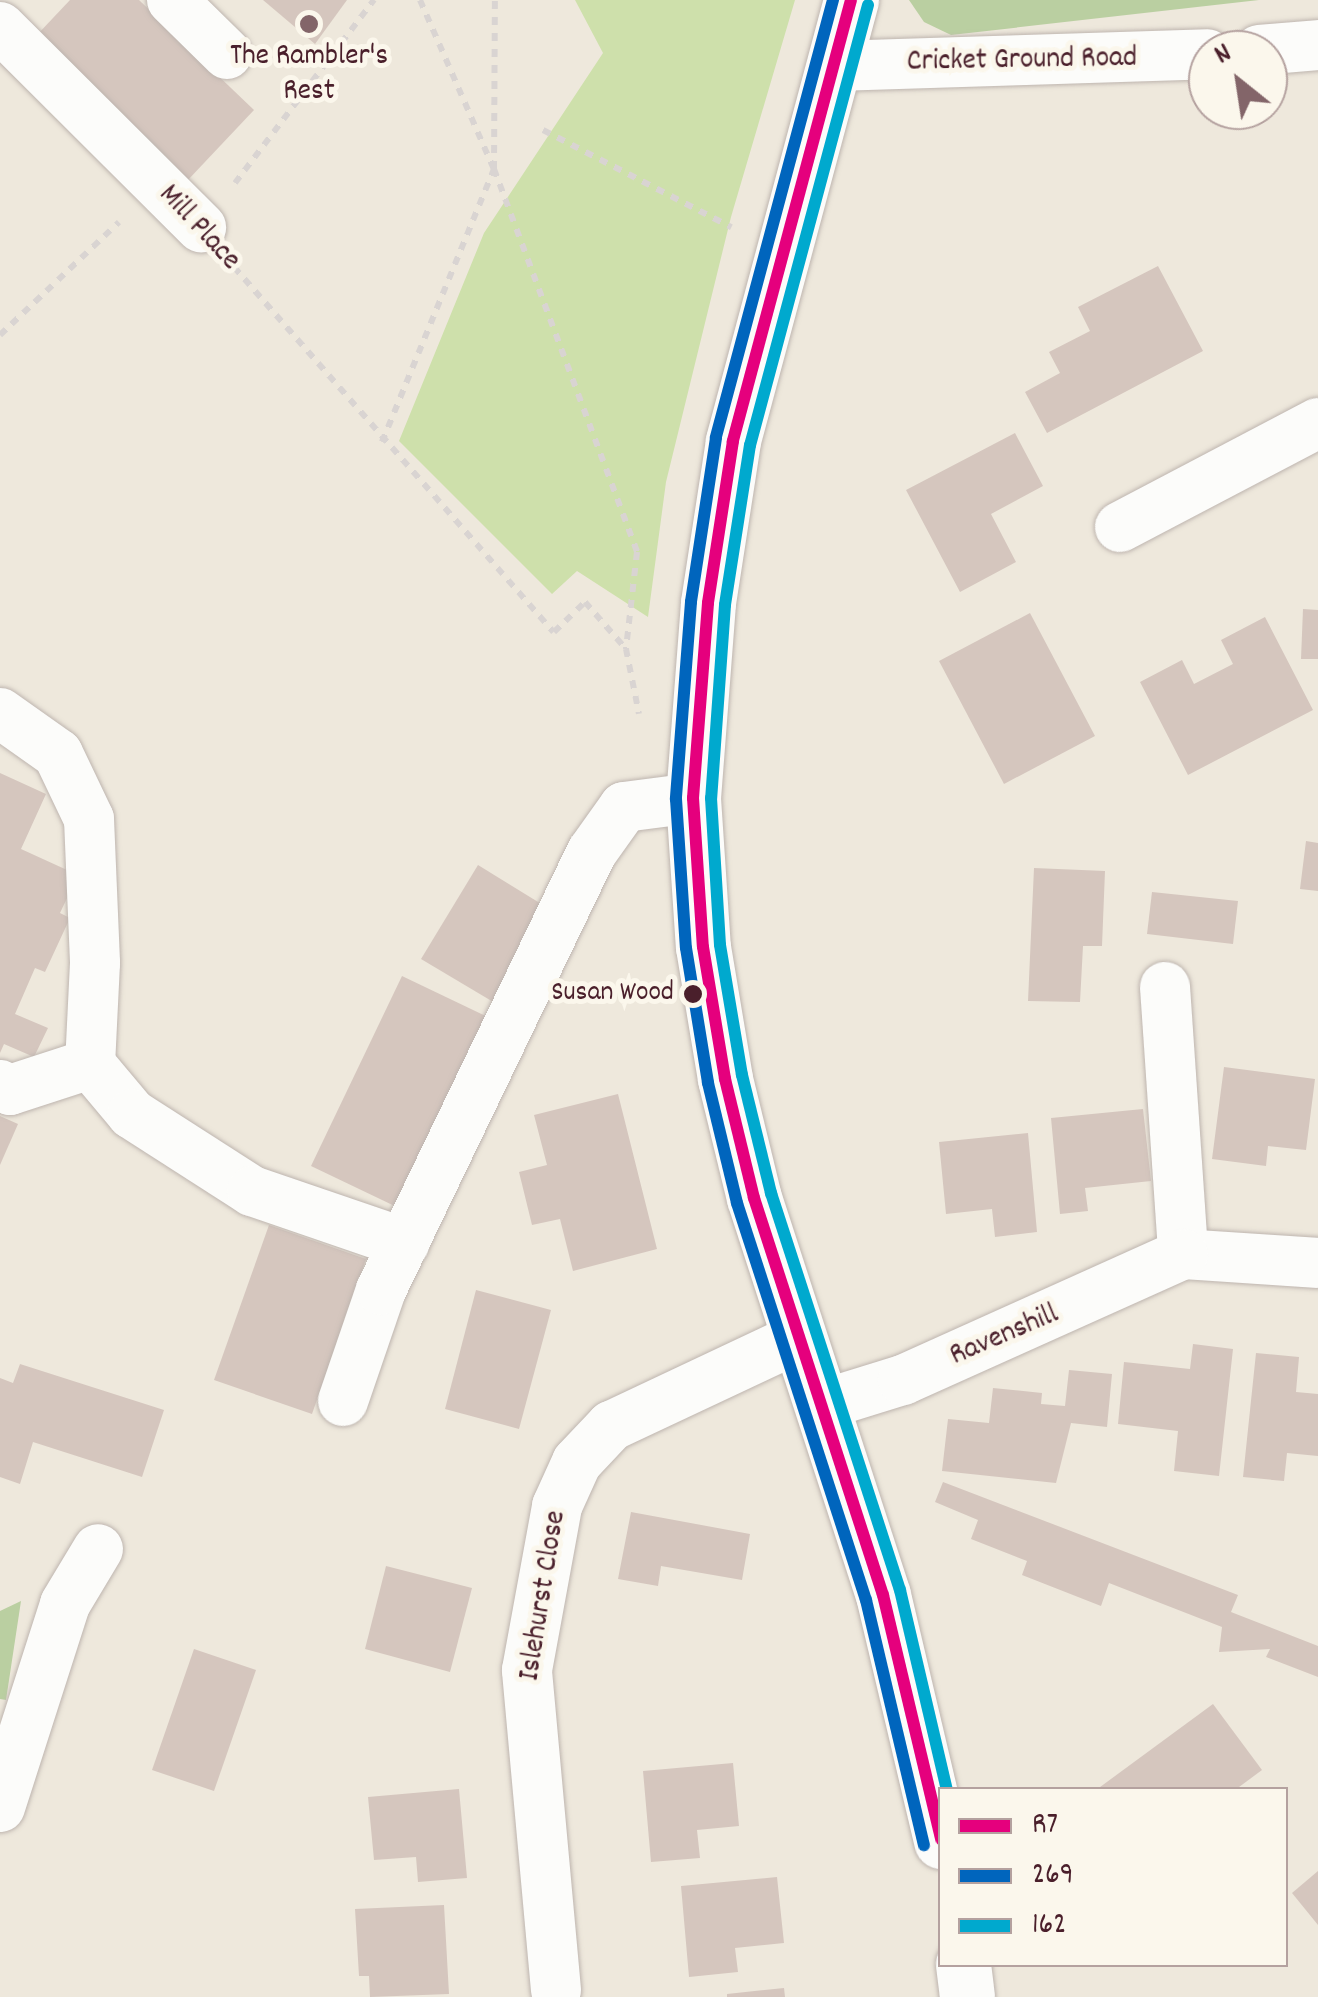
<!DOCTYPE html>
<style>
body{margin:0}
#map{position:relative;width:1318px;height:1997px;overflow:hidden;background:#eee8dc;font-family:Dekko,sans-serif}
div>[style]{position:absolute}
[style*='--x']{left:calc(var(--x)*1px);top:calc(var(--y)*1px);width:calc(var(--w)*1px);rotate:calc(var(--a)*1deg)}
.green>*{inset:0;background:#cee0ab}
.forest>*{inset:0;background:#bacfa1}
.building>*{inset:0;background:#d5c6be}
.path>*{height:6px;margin-top:-3px;transform-origin:0;background:repeating-linear-gradient(90deg,#d9d4d2 0 8px,transparent 0 16px)}
.roads{filter:drop-shadow(0 0 2px #beb5af) drop-shadow(0 0 2px #beb5af)}
.street>*{height:50px;margin:-25px;padding:0 25px;transform-origin:25px;border-radius:25px;background:#fcfcfa}
.primary>*{height:55px;margin:-27.5px;padding:0 27.5px;transform-origin:27.5px;border-radius:27.5px;background:#fcfcfa}
.bus-1>*{height:12px;margin:-6px;padding:0 6px;transform-origin:6px;border-radius:6px;background:#e5007d}
.bus-2>*{height:12px;margin:-6px;padding:0 6px;transform-origin:6px;border-radius:6px;background:#0065bd}
.bus-3>*{height:12px;margin:-6px;padding:0 6px;transform-origin:6px;border-radius:6px;background:#00a9ce}
.dots>*{width:28px;height:28px;translate:-50% -50%;box-sizing:border-box;border:5px solid #fbf7ec;border-radius:50%}
span{translate:-50% -50%;white-space:nowrap;text-align:center;line-height:1.15;-webkit-text-stroke:10px #fbf7ec;paint-order:stroke}
.bus-label{font-size:28px;color:#4a1f2b}
.right{translate:-100% -50%;text-align:right}
.poi-label{font-size:30px;color:#4a1f2b}
.street-label{font-size:30px;color:#4a1f2b}
.legend{position:absolute;left:938px;top:1787px;width:350px;height:180px;box-sizing:border-box;background:#fbf7ec;border:2px solid #b4a19f;margin:0;padding:12px 18px;list-style:none;font-size:30px;color:#4a1f2b}
.legend li{display:flex;align-items:center;gap:20px;height:50px}
.legend b{width:50px;border:2px solid #b4a19f}
.north{position:absolute;left:1188px;top:30px;width:100px;height:100px;box-sizing:border-box;background:#fbf7ec;border:2px solid #b4a19f;border-radius:50%;rotate:330deg;font-size:28px;font-weight:700;line-height:40px;text-align:center;color:#4a1f2b}
.north::after{content:'';display:block;margin:auto;width:35px;height:45px;background:#836569;clip-path:polygon(50% 0,100% 100%,50% 72%,0 100%)}
</style>
<div id="map">
<div class="green">
<div style="clip-path:polygon(575px 0,795px 0,731px 217px,666px 482px,648px 617px,577px 571px,552px 594px,399px 441px,484px 233px,603px 53px)"></div>
</div>
<div class="forest">
<div style="clip-path:polygon(909px 0,1259px 0,951px 35px,924px 22px)"></div>
<div style="clip-path:polygon(21px 1601px,6px 1700px,0 1699px,0 1611px)"></div>
</div>
<div class="building">
<div style="clip-path:polygon(70px 0,139px 0,254px 110px,187px 181px,36px 36px)"></div>
<div style="clip-path:polygon(263px 0,347px 0,315px 44px)"></div>
<div style="clip-path:polygon(1158px 266px,1203px 351px,1047px 433px,1025px 392px,1060px 373px,1049px 352px,1090px 331px,1078px 307px)"></div>
<div style="clip-path:polygon(1015px 433px,1043px 486px,991px 514px,1016px 562px,960px 592px,906px 490px)"></div>
<div style="clip-path:polygon(1303px 609px,1318px 610px,1318px 659px,1301px 659px)"></div>
<div style="clip-path:polygon(1030px 613px,1095px 736px,1004px 784px,939px 661px)"></div>
<div style="clip-path:polygon(1265px 617px,1313px 710px,1188px 775px,1140px 682px,1182px 660px,1194px 684px,1233px 664px,1221px 640px)"></div>
<div style="clip-path:polygon(0 773px,46px 794px,21px 849px,78px 875px,60px 913px,70px 918px,45px 972px,35px 968px,15px 1014px,48px 1028px,34px 1057px,4px 1044px,0 1053px)"></div>
<div style="clip-path:polygon(1306px 841px,1318px 843px,1318px 891px,1300px 889px)"></div>
<div style="clip-path:polygon(478px 865px,556px 913px,500px 1006px,421px 959px)"></div>
<div style="clip-path:polygon(1034px 868px,1105px 871px,1102px 946px,1083px 946px,1080px 1002px,1028px 1001px)"></div>
<div style="clip-path:polygon(1152px 892px,1238px 901px,1233px 944px,1147px 934px)"></div>
<div style="clip-path:polygon(402px 976px,494px 1020px,403px 1210px,311px 1166px)"></div>
<div style="clip-path:polygon(1224px 1067px,1315px 1079px,1306px 1150px,1268px 1146px,1266px 1166px,1212px 1159px)"></div>
<div style="clip-path:polygon(618px 1094px,657px 1249px,573px 1271px,560px 1219px,532px 1225px,519px 1172px,547px 1165px,534px 1115px)"></div>
<div style="clip-path:polygon(1143px 1109px,1151px 1181px,1085px 1188px,1088px 1211px,1060px 1214px,1051px 1118px)"></div>
<div style="clip-path:polygon(0 1116px,18px 1124px,0 1165px)"></div>
<div style="clip-path:polygon(1028px 1133px,1037px 1232px,995px 1237px,992px 1209px,946px 1214px,939px 1142px)"></div>
<div style="clip-path:polygon(269px 1225px,366px 1259px,312px 1414px,214px 1380px)"></div>
<div style="clip-path:polygon(476px 1290px,551px 1310px,519px 1429px,445px 1409px)"></div>
<div style="clip-path:polygon(1193px 1344px,1233px 1349px,1219px 1476px,1174px 1471px,1178px 1431px,1118px 1424px,1124px 1362px,1190px 1369px)"></div>
<div style="clip-path:polygon(1256px 1353px,1299px 1357px,1296px 1392px,1318px 1394px,1318px 1456px,1287px 1453px,1284px 1481px,1243px 1477px)"></div>
<div style="clip-path:polygon(20px 1364px,164px 1410px,142px 1477px,33px 1442px,20px 1484px,0 1477px,0 1378px,13px 1383px)"></div>
<div style="clip-path:polygon(1069px 1370px,1112px 1374px,1107px 1427px,1071px 1423px,1056px 1483px,942px 1471px,948px 1419px,989px 1423px,993px 1388px,1042px 1393px,1041px 1404px,1065px 1406px)"></div>
<div style="clip-path:polygon(943px 1482px,1238px 1595px,1231px 1612px,1318px 1646px,1318px 1677px,1266px 1657px,1270px 1649px,1219px 1652px,1222px 1627px,1109px 1583px,1101px 1606px,1022px 1575px,1027px 1561px,971px 1539px,978px 1520px,935px 1502px)"></div>
<div style="clip-path:polygon(631px 1512px,750px 1534px,742px 1580px,661px 1566px,658px 1586px,618px 1579px)"></div>
<div style="clip-path:polygon(386px 1566px,472px 1588px,450px 1672px,365px 1649px)"></div>
<div style="clip-path:polygon(194px 1649px,256px 1670px,214px 1791px,152px 1770px)"></div>
<div style="clip-path:polygon(1213px 1704px,1262px 1770px,1235px 1790px,1096px 1790px)"></div>
<div style="clip-path:polygon(733px 1763px,739px 1826px,697px 1830px,700px 1858px,651px 1862px,643px 1771px)"></div>
<div style="clip-path:polygon(459px 1789px,467px 1878px,418px 1882px,416px 1857px,374px 1860px,368px 1797px)"></div>
<div style="clip-path:polygon(1318px 1871px,1318px 1925px,1292px 1893px)"></div>
<div style="clip-path:polygon(777px 1877px,784px 1943px,735px 1948px,738px 1972px,689px 1977px,681px 1886px)"></div>
<div style="clip-path:polygon(444px 1905px,449px 1994px,370px 1997px,369px 1976px,359px 1976px,355px 1909px)"></div>
<div style="clip-path:polygon(784px 1988px,785px 1997px,727px 1997px,727px 1994px)"></div>
</div>
<div class="path">
<div style="--x:420;--y:0;--w:184;--a:66.4"></div>
<div style="--x:494;--y:169;--w:409;--a:69.5"></div>
<div style="--x:637;--y:552;--w:98;--a:96.5"></div>
<div style="--x:543;--y:130;--w:212;--a:27.3"></div>
<div style="--x:235;--y:183;--w:230;--a:-52.8"></div>
<div style="--x:234;--y:267;--w:485;--a:48.8"></div>
<div style="--x:554;--y:632;--w:43;--a:-44.1"></div>
<div style="--x:585;--y:602;--w:62;--a:48.9"></div>
<div style="--x:626;--y:649;--w:66;--a:78.7"></div>
<div style="--x:0;--y:335;--w:164;--a:-43.5"></div>
<div style="--x:382;--y:442;--w:295;--a:-67.7"></div>
<div style="--x:494;--y:169;--w:169;--a:-89.7"></div>
</div>
<div class="roads">
<div class="street">
<div style="--x:172;--y:0;--w:77;--a:44.5"></div>
<div style="--x:0;--y:27;--w:284;--a:44.9"></div>
<div style="--x:1259;--y:50;--w:59;--a:-4.8"></div>
<div style="--x:835;--y:66;--w:373;--a:-1.8"></div>
<div style="--x:1120;--y:527;--w:224;--a:-27.7"></div>
<div style="--x:0;--y:713;--w:71;--a:35.3"></div>
<div style="--x:58;--y:754;--w:72;--a:64.5"></div>
<div style="--x:89;--y:819;--w:144;--a:87.6"></div>
<div style="--x:95;--y:963;--w:101;--a:92.8"></div>
<div style="--x:90;--y:1064;--w:65;--a:50"></div>
<div style="--x:132;--y:1114;--w:143;--a:32.7"></div>
<div style="--x:252;--y:1191;--w:161;--a:18.9"></div>
<div style="--x:1165;--y:987;--w:268;--a:86.1"></div>
<div style="--x:1183;--y:1254;--w:135;--a:3.8"></div>
<div style="--x:0;--y:1085;--w:11;--a:27"></div>
<div style="--x:10;--y:1090;--w:84;--a:-18"></div>
<div style="--x:343;--y:1401;--w:117;--a:-71.1"></div>
<div style="--x:381;--y:1290;--w:486;--a:-64.3"></div>
<div style="--x:592;--y:852;--w:55;--a:-54.6"></div>
<div style="--x:624;--y:807;--w:70;--a:-7.4"></div>
<div style="--x:822;--y:1405;--w:85;--a:-17.2"></div>
<div style="--x:903;--y:1380;--w:307;--a:-24.2"></div>
<div style="--x:0;--y:1807;--w:213;--a:-72.2"></div>
<div style="--x:65;--y:1604;--w:64;--a:-59"></div>
<div style="--x:556;--y:1990;--w:321;--a:-95.2"></div>
<div style="--x:527;--y:1670;--w:167;--a:-79.6"></div>
<div style="--x:557;--y:1506;--w:48;--a:-65.6"></div>
<div style="--x:577;--y:1462;--w:50;--a:-46.6"></div>
<div style="--x:611;--y:1426;--w:207;--a:-25.2"></div>
</div>
<div class="primary">
<div style="--x:851;--y:0;--w:457;--a:105"></div>
<div style="--x:733;--y:441;--w:164;--a:98.8"></div>
<div style="--x:708;--y:603;--w:196;--a:94.4"></div>
<div style="--x:693;--y:798;--w:149;--a:86.2"></div>
<div style="--x:703;--y:947;--w:134;--a:80.5"></div>
<div style="--x:725;--y:1079;--w:122;--a:76.3"></div>
<div style="--x:754;--y:1198;--w:417;--a:72"></div>
<div style="--x:883;--y:1595;--w:253;--a:76.7"></div>
<div style="--x:963;--y:1964;--w:33;--a:83"></div>
</div>
</div>
<div class="bus-1">
<div style="--x:851;--y:0;--w:457;--a:105"></div>
<div style="--x:733;--y:441;--w:164;--a:98.8"></div>
<div style="--x:708;--y:603;--w:196;--a:94.4"></div>
<div style="--x:693;--y:798;--w:149;--a:86.2"></div>
<div style="--x:703;--y:947;--w:134;--a:80.5"></div>
<div style="--x:725;--y:1079;--w:122;--a:76.3"></div>
<div style="--x:754;--y:1198;--w:417;--a:72"></div>
<div style="--x:883;--y:1595;--w:251;--a:76.6"></div>
</div>
<div class="bus-2">
<div style="--x:833;--y:0;--w:453;--a:105"></div>
<div style="--x:716;--y:438;--w:166;--a:98.7"></div>
<div style="--x:691;--y:602;--w:198;--a:94.4"></div>
<div style="--x:676;--y:799;--w:149;--a:86.2"></div>
<div style="--x:686;--y:948;--w:137;--a:80.7"></div>
<div style="--x:708;--y:1083;--w:123;--a:76.4"></div>
<div style="--x:737;--y:1203;--w:417;--a:72"></div>
<div style="--x:866;--y:1600;--w:252;--a:76.7"></div>
</div>
<div class="bus-3">
<div style="--x:868;--y:5;--w:456;--a:105"></div>
<div style="--x:750;--y:445;--w:162;--a:98.9"></div>
<div style="--x:725;--y:605;--w:194;--a:94.1"></div>
<div style="--x:711;--y:798;--w:147;--a:86.5"></div>
<div style="--x:720;--y:945;--w:132;--a:80.4"></div>
<div style="--x:742;--y:1075;--w:122;--a:76.2"></div>
<div style="--x:771;--y:1193;--w:417;--a:72"></div>
<div style="--x:900;--y:1590;--w:205;--a:76.8"></div>
</div>
<div class="dots">
<div style="left:309px;top:24px;background:#836569"></div>
<div style="left:693px;top:994px;background:#4a1f2b"></div>
</div>
<div class="bus-label">
<span class="right" style="left:674px;top:994px">Susan Wood</span>
</div>
<div class="poi-label">
<span style="left:309px;top:75px">The Rambler's<br>Rest</span>
</div>
<div class="street-label">
<span style="left:1022px;top:62px;rotate:-1deg">Cricket Ground Road</span>
<span style="left:198px;top:229px;rotate:47deg">Mill Place</span>
<span style="left:1005px;top:1337px;rotate:-23deg">Ravenshill</span>
<span style="left:545px;top:1596px;rotate:-81deg">Islehurst Close</span>
</div>
<ul class="legend">
<li><b style="height:12px;background:#e5007d"></b>R7</li>
<li><b style="height:12px;background:#0065bd"></b>269</li>
<li><b style="height:12px;background:#00a9ce"></b>162</li>
</ul>
<div class="north">N</div>
</div>
